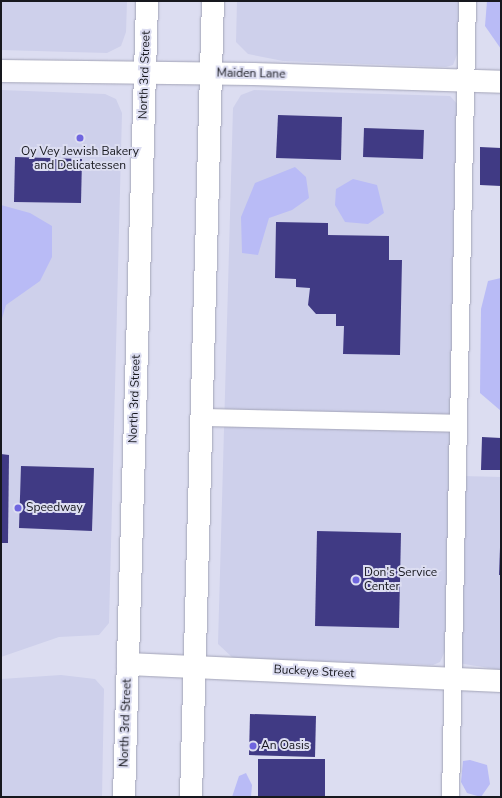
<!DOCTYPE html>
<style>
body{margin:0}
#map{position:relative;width:502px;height:798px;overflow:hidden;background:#dcddf1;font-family:"Nunito Sans",sans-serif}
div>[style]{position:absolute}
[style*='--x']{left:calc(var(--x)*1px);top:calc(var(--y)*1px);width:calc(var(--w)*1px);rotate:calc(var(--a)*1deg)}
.built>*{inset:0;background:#ced0eb}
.green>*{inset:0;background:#b9bbf6}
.building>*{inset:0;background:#403a84}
.roads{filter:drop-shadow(0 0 1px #a3a4b7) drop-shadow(0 0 1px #a3a4b7)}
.lane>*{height:17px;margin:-8.5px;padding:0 8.5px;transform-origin:8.5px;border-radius:8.5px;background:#fff}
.street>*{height:22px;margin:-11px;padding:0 11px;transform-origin:11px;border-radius:11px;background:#fff}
.highway>*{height:22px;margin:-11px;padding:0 11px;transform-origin:11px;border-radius:11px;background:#fff}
.dots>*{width:11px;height:11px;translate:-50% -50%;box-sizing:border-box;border:2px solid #dcddf1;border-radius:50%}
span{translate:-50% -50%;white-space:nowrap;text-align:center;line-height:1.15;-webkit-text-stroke:4px #dcddf1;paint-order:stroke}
.street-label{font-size:12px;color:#17181e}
.poi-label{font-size:12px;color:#17181e}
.left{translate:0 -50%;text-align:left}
.frame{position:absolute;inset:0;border:2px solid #17181e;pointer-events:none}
</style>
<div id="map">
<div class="built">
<div style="clip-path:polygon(1px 1px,127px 1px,126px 32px,121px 46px,107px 53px,1px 50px)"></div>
<div style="clip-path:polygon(237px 1px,461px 1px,458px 52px,453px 65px,446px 67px,283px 61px,248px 54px,236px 42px)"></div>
<div style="clip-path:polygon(1px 90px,105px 94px,116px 99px,122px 113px,109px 623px,99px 635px,59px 637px,1px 657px)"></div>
<div style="clip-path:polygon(254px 90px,450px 96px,460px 107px,445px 651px,440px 662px,433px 665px,233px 658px,218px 644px,233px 108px,241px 95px)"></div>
<div style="clip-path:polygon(463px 476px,501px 477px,501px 670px,458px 663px)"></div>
<div style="clip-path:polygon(61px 675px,95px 679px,104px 689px,102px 797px,1px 797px,1px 679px)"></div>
</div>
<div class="green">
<div style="clip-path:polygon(487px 1px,501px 1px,501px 49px,485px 26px)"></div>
<div style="clip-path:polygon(295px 167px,306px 177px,309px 198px,292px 210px,269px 218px,258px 255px,242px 253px,241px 217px,255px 183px)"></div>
<div style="clip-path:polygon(353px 179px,377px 185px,384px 213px,368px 224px,345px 222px,335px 205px,336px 189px)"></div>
<div style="clip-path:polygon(1px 205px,30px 213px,52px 226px,52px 257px,40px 281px,6px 305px,1px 322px)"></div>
<div style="clip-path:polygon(501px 278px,501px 411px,480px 393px,481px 309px,488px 281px)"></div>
<div style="clip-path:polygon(470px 760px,487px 765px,490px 784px,481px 797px,467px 793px,461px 782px,463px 761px)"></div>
<div style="clip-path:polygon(246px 773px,252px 785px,251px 797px,232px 797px,239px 776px)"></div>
</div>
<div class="building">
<div style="clip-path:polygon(278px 115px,342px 117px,341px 160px,276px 158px)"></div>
<div style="clip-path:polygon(364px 128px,424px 130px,423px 159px,363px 157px)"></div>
<div style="clip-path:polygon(480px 147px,501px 148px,501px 186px,480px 185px)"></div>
<div style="clip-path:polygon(15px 157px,82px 159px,81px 203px,14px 202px)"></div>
<div style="clip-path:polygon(276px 222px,328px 223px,328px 235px,389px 236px,389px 260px,402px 260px,400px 355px,343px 354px,344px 326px,336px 326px,336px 314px,316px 314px,308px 305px,310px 288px,296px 287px,296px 279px,275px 278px)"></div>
<div style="clip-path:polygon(482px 437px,501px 438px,501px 470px,481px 470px)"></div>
<div style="clip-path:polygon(1px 454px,9px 455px,8px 543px,1px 543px)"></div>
<div style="clip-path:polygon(21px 466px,94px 468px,92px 531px,19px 528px)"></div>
<div style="clip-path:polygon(317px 531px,401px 533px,399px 628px,315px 626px)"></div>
<div style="clip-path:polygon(500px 548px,501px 548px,501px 575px,499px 575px)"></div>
<div style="clip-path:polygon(250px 714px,316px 716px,315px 757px,249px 755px)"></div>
<div style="clip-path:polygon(258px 759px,325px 759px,325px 797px,258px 797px)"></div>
</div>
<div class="roads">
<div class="lane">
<div style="--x:202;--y:417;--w:256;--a:1.3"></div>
<div style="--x:450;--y:797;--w:796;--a:-88.78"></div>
</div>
<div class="street">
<div style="--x:1;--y:71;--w:252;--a:0.7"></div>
<div style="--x:253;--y:74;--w:248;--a:1.8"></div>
<div style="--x:128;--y:664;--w:373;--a:2.6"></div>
</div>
<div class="highway">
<div style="--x:124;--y:797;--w:796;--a:-88.34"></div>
<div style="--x:191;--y:797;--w:796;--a:-88.42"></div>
</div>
</div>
<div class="dots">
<div style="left:80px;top:138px;background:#6f65df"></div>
<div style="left:18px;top:508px;background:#6f65df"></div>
<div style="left:356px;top:580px;background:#6f65df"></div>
<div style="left:253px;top:746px;background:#6f65df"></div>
</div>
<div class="street-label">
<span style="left:251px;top:74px;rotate:1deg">Maiden Lane</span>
<span style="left:145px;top:75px;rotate:-88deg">North 3rd Street</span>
<span style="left:135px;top:399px;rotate:-88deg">North 3rd Street</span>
<span style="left:314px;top:672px;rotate:3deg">Buckeye Street</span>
<span style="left:126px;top:723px;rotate:-88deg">North 3rd Street</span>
</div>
<div class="poi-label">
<span style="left:80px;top:159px">Oy Vey Jewish Bakery<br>and Delicatessen</span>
<span class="left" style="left:26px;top:508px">Speedway</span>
<span class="left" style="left:364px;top:580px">Don's Service<br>Center</span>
<span class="left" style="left:261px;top:746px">An Oasis</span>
</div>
<div class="frame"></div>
</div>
